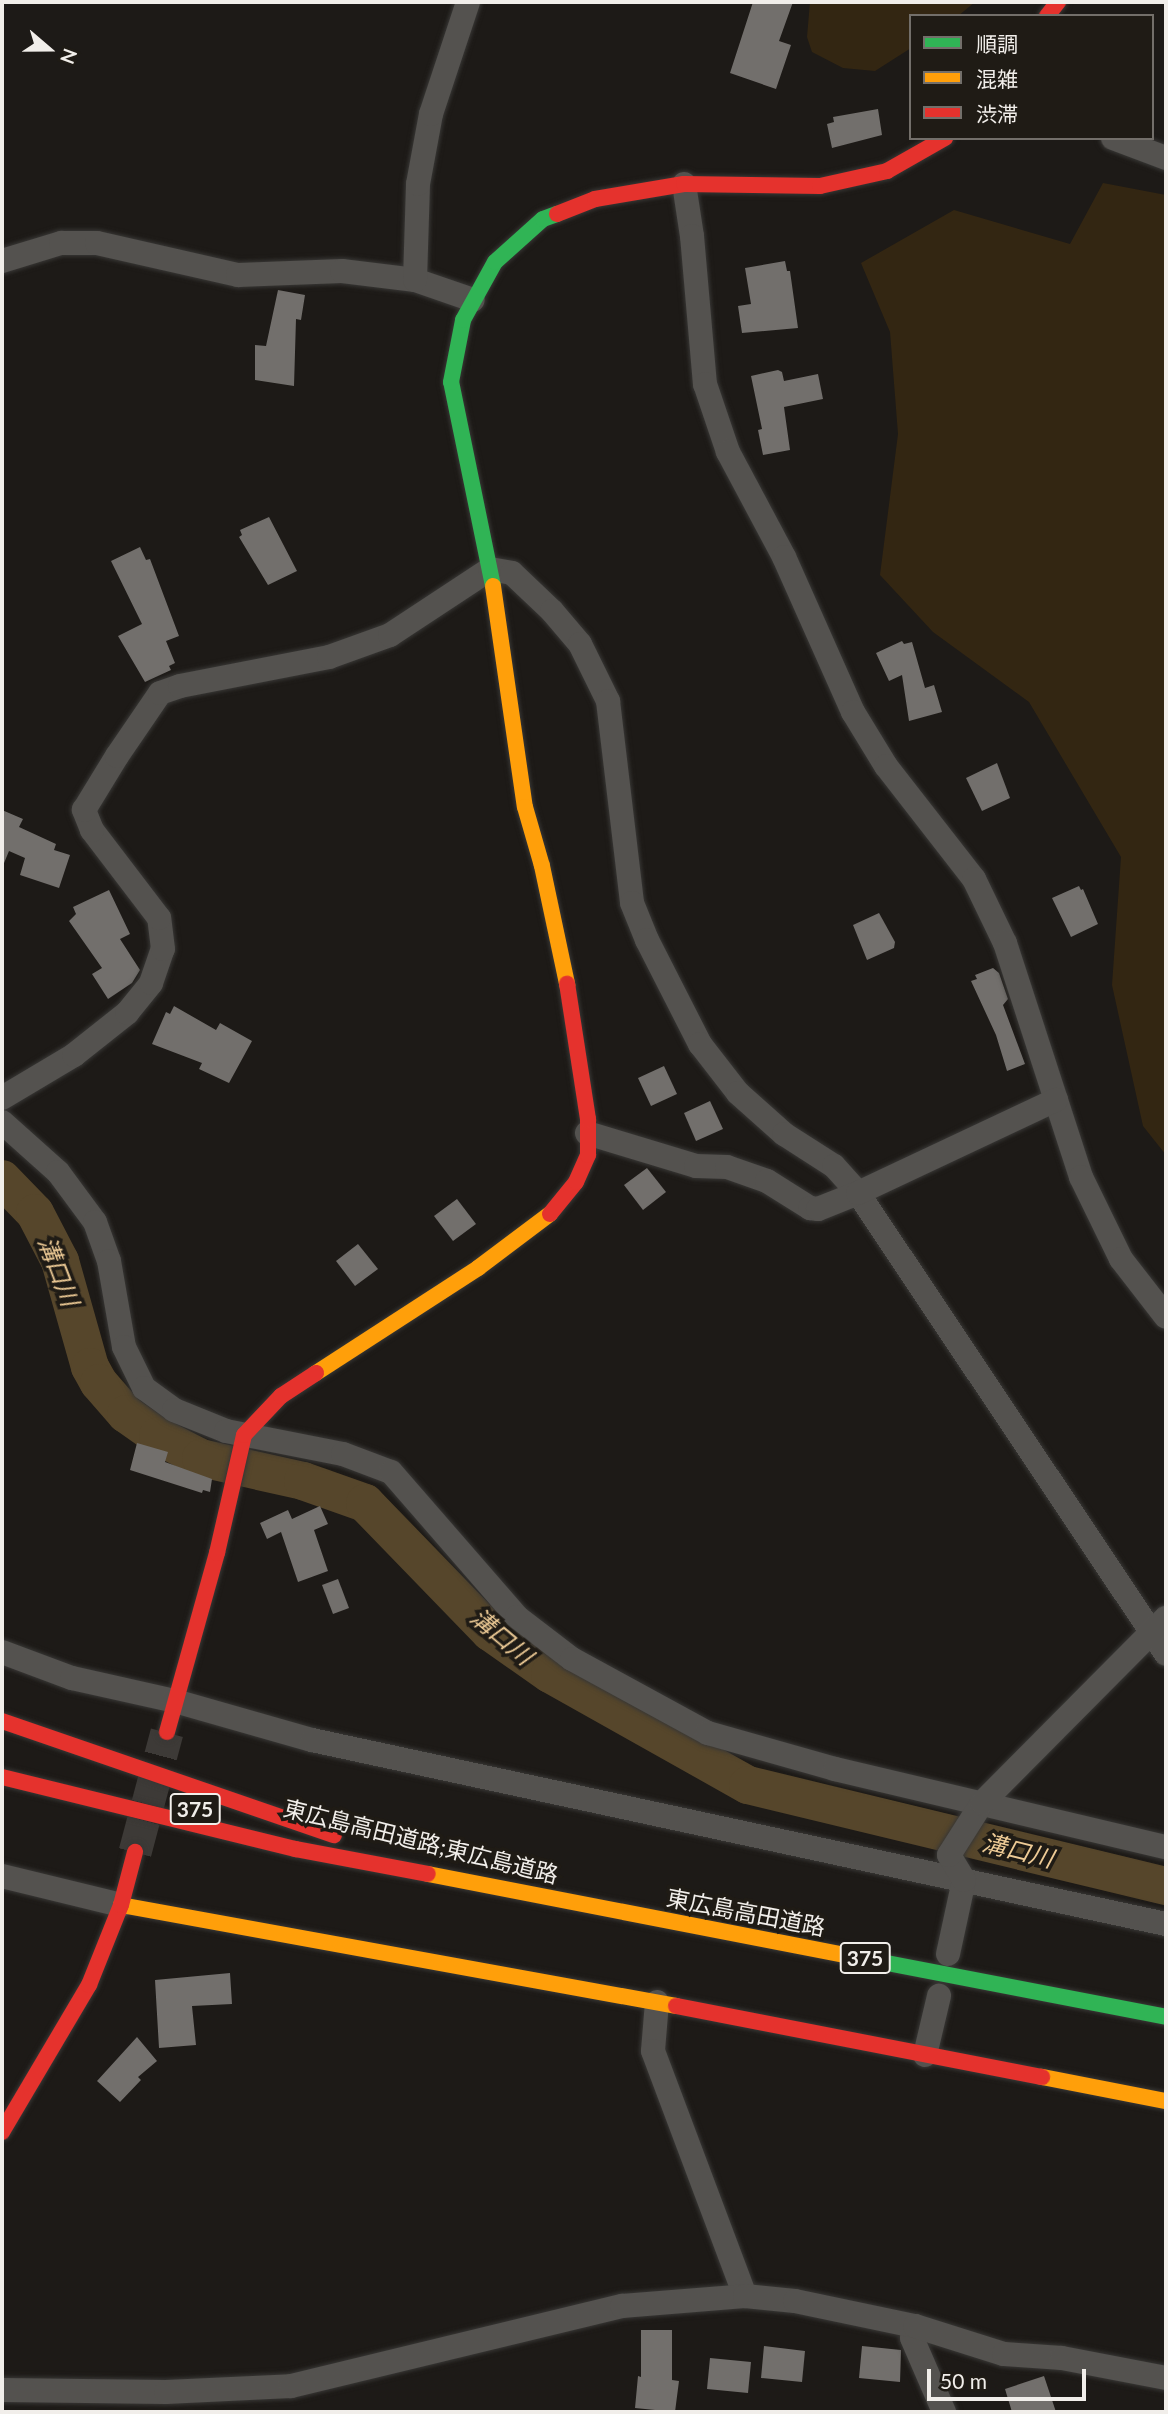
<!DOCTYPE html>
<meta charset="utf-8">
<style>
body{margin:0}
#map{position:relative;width:1168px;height:2414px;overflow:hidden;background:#1d1a17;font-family:Lato,"Noto Sans JP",sans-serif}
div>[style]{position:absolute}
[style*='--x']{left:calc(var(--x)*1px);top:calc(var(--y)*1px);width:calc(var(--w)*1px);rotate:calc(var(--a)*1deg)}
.green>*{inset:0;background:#332612}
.river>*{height:38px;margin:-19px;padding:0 19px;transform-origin:19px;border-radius:19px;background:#56462b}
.building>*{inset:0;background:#726f6c}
.secondary-tunnel>*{height:33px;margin-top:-16.5px;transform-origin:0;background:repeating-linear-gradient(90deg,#3d3a37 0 33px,transparent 0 50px)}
.roads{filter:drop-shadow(0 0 2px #383735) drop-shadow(0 0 2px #383735)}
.street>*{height:24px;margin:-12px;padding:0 12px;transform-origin:12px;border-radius:12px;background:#54524f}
.fast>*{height:16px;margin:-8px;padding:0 8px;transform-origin:8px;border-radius:8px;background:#30b455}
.slow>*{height:16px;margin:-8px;padding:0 8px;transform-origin:8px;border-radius:8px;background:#ff9f0a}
.jam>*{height:16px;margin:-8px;padding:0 8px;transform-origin:8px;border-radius:8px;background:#e5322d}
span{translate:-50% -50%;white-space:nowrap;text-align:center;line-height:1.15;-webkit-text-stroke:7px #1f1b15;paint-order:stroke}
.shield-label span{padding:2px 5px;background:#1f1b15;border:2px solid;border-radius:5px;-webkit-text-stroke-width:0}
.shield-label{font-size:21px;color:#f1eeea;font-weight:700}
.street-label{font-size:23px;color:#f1eeea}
.water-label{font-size:24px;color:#eecb96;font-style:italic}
.frame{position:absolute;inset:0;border:4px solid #f1eeea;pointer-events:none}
.legend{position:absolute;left:909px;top:14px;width:245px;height:126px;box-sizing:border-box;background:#1f1b15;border:2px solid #736f6a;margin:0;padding:9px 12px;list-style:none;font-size:21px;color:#f1eeea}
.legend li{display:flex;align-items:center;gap:14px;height:35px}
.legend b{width:35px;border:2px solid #736f6a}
.north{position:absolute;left:14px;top:14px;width:70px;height:70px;-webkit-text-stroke:5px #1f1b15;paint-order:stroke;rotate:110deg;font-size:19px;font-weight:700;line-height:28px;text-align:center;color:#f1eeea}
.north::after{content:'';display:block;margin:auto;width:24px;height:32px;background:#f1eeea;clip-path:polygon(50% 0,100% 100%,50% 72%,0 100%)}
.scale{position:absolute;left:927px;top:2369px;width:159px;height:32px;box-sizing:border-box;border:4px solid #f1eeea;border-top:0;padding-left:9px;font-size:21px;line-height:24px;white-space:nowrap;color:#f1eeea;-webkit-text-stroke:5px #1f1b15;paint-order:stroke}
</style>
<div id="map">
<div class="green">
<div style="clip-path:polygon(810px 2px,975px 2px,958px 16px,911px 16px,911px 48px,875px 71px,843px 68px,812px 52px,807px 37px)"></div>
<div style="clip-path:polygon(1103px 183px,1166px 195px,1166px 1155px,1143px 1126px,1112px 985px,1121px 857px,1029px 702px,933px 632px,880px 575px,898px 434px,890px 332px,861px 263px,954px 210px,1070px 244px)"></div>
</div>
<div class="river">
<div style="--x:2;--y:1179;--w:47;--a:45.9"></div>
<div style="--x:35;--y:1213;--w:54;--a:62.5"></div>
<div style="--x:60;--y:1261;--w:110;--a:74.2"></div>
<div style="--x:90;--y:1367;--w:18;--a:61"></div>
<div style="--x:99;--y:1383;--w:41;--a:48.9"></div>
<div style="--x:126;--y:1414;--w:39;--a:35"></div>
<div style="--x:158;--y:1436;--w:48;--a:27.1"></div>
<div style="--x:201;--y:1458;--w:105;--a:12.7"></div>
<div style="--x:303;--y:1481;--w:66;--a:19.5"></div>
<div style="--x:365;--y:1503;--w:180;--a:45.9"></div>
<div style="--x:490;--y:1632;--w:73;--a:35"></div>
<div style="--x:550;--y:1674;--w:227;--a:29.3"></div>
<div style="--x:748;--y:1785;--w:430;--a:13.6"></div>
</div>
<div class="building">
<div style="clip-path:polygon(753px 2px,793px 2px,779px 41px,791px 45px,776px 89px,730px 73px)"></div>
<div style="clip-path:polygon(878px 109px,882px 135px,832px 148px,827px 124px,834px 122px,833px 117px)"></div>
<div style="clip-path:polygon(785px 261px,787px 271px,790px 271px,798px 328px,742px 333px,738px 306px,751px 304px,745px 268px)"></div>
<div style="clip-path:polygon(278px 290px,305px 295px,301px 320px,296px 319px,294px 386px,255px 380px,255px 345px,266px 346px)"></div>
<div style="clip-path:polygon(778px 370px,782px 372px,784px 381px,818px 374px,823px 399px,784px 407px,790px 450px,763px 455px,758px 430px,762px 429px,751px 376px)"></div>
<div style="clip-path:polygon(269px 517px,297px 571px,268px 585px,239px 537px,242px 535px,240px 530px)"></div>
<div style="clip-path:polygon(140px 547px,146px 560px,150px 559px,179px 636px,166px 641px,175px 663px,169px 666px,171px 670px,145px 682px,118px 636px,142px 624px,111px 561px)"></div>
<div style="clip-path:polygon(902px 641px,904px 644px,912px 642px,925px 688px,934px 685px,942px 712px,909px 721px,902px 675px,889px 681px,876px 653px)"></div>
<div style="clip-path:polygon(997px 763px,1010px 798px,982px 811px,966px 778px)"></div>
<div style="clip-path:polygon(2px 810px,23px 819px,19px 827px,56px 844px,54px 850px,70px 855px,59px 888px,20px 875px,25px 858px,9px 851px,2px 868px)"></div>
<div style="clip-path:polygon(1079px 886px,1081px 890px,1083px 889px,1098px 924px,1071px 937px,1052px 898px)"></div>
<div style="clip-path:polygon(109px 890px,130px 934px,120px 939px,140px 970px,132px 983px,108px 999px,92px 974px,102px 968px,69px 921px,76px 914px,73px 907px)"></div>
<div style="clip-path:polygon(879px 913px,895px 942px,894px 948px,867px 960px,853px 925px)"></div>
<div style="clip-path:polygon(993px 968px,999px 973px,1008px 999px,1003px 1005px,1025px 1064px,1007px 1071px,996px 1035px,971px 981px,977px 979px,975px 975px)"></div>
<div style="clip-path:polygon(174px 1006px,216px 1030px,220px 1023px,252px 1041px,229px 1083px,199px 1069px,202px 1063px,152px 1044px,166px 1012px,170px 1014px)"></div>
<div style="clip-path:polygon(664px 1066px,677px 1094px,651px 1106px,638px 1078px)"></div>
<div style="clip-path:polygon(710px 1101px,723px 1129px,696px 1141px,684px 1113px)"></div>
<div style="clip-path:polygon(647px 1168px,666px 1192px,643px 1210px,624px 1185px)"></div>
<div style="clip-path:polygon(457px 1199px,476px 1224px,453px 1241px,434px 1216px)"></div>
<div style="clip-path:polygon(358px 1244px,378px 1269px,355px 1286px,336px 1261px)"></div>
<div style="clip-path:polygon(137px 1443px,168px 1452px,165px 1462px,212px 1479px,210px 1492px,203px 1490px,202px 1493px,130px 1470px)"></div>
<div style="clip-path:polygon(320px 1506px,328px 1524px,314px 1530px,328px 1571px,298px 1582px,281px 1532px,267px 1539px,260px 1523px,288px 1510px,292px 1519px)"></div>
<div style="clip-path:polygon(338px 1579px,349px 1608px,333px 1614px,322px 1585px)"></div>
<div style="clip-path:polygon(230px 1973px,232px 2004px,192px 2006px,196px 2045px,159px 2048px,155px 1980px)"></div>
<div style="clip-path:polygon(137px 2037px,157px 2061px,138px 2077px,141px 2080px,120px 2102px,97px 2081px)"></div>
<div style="clip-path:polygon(641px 2330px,672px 2330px,672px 2380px,679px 2381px,675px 2412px,635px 2408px,638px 2376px,641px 2377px)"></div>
<div style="clip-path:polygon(764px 2346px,805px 2351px,802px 2382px,761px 2378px)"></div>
<div style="clip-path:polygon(862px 2346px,901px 2350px,900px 2382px,859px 2378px)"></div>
<div style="clip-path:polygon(710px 2358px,751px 2362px,748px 2393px,707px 2389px)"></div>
<div style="clip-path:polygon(1044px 2376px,1056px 2412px,1012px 2412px,1005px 2389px)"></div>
</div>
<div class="secondary-tunnel">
<div style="--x:135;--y:1852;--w:124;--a:-75.1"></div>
</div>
<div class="roads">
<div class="street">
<div style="--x:1113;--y:138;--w:57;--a:20.7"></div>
<div style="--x:684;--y:184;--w:53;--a:81.3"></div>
<div style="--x:692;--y:236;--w:149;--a:85"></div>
<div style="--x:705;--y:384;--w:72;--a:71.3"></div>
<div style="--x:728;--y:452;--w:119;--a:61.9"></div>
<div style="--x:784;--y:557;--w:170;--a:66"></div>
<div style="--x:853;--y:712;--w:63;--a:58.6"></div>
<div style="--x:886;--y:766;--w:143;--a:52.1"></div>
<div style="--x:974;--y:879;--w:71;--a:64.2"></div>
<div style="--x:1005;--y:943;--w:246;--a:72"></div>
<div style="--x:1081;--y:1177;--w:91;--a:64"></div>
<div style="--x:1121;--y:1259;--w:73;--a:52.2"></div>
<div style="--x:2;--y:261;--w:62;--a:-17"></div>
<div style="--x:61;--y:243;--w:36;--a:0"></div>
<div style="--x:97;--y:243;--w:145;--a:12.8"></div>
<div style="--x:238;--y:275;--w:104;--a:-2.2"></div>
<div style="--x:342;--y:271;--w:74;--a:7"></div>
<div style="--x:415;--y:280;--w:61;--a:19"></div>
<div style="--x:415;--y:280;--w:96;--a:-88.2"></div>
<div style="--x:418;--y:184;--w:71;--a:-79.5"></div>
<div style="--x:431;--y:114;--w:118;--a:-71.7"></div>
<div style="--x:2;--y:1098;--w:84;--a:-30.8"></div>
<div style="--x:74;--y:1055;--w:68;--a:-38.4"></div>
<div style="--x:127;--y:1013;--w:38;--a:-51"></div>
<div style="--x:151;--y:983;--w:36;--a:-71"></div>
<div style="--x:163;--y:949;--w:31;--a:-97"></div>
<div style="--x:159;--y:918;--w:111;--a:-127.3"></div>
<div style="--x:92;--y:830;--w:22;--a:-112"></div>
<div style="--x:84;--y:810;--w:63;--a:-58.6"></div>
<div style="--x:117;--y:756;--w:76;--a:-55.7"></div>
<div style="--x:160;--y:693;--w:21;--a:-19"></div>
<div style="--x:180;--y:686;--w:152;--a:-11"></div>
<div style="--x:329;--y:657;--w:65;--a:-19.8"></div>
<div style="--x:390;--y:635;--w:120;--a:-33.4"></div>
<div style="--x:490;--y:569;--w:22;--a:10"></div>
<div style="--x:512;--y:573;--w:55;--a:43.5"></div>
<div style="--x:552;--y:611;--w:43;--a:49.7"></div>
<div style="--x:580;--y:644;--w:64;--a:63.8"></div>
<div style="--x:608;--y:701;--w:203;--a:83.2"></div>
<div style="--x:632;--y:903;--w:40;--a:68"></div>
<div style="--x:647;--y:940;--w:117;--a:63"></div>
<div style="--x:700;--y:1044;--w:62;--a:52.2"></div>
<div style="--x:738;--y:1093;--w:62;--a:41.7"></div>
<div style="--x:784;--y:1134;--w:59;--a:32.6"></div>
<div style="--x:834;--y:1166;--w:36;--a:48"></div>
<div style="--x:858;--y:1193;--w:554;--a:56.25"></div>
<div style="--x:2;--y:1122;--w:75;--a:41.8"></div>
<div style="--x:58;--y:1172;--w:62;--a:53.5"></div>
<div style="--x:95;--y:1222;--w:41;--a:70.3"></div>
<div style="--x:109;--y:1261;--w:87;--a:80.1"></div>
<div style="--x:124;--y:1347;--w:46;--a:64"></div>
<div style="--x:144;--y:1388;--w:37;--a:36"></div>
<div style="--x:174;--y:1410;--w:56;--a:22"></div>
<div style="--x:226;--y:1431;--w:119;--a:11.1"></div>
<div style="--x:343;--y:1454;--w:51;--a:20.6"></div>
<div style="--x:391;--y:1472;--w:192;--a:49"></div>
<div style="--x:517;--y:1617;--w:69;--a:37.4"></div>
<div style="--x:572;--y:1659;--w:155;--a:28.6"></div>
<div style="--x:708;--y:1733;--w:132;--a:15.8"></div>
<div style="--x:835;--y:1769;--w:340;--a:13.3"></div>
<div style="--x:587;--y:1133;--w:114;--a:16.8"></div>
<div style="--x:696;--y:1166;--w:31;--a:2"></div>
<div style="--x:727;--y:1167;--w:42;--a:19.3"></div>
<div style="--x:767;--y:1181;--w:51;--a:32.1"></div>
<div style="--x:810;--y:1208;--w:8;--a:7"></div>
<div style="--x:818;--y:1209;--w:43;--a:-21.8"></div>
<div style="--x:858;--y:1193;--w:219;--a:-25.2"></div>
<div style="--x:2;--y:1652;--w:75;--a:20.4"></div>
<div style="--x:72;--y:1678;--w:106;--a:12.6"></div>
<div style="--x:175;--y:1701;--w:142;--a:15.9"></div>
<div style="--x:312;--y:1740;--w:874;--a:12.16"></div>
<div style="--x:2;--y:1876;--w:122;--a:13.7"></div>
<div style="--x:948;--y:1954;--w:76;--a:-77.8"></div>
<div style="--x:964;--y:1880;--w:29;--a:-121"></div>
<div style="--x:949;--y:1855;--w:62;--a:-57.6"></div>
<div style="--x:982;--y:1803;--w:261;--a:-45.2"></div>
<div style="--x:657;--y:2002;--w:49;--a:94.7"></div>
<div style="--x:653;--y:2051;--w:262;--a:69.4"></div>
<div style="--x:925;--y:2055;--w:61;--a:-76.7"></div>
<div style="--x:915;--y:2326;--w:12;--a:104"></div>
<div style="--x:912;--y:2338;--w:81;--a:66.6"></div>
<div style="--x:2;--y:2390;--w:164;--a:0.7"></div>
<div style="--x:166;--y:2392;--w:125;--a:-2.7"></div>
<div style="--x:291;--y:2386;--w:341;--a:-13.6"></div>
<div style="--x:622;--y:2306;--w:123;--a:-4.6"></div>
<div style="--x:745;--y:2296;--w:50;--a:5.7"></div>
<div style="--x:795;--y:2301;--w:123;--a:11.8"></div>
<div style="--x:915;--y:2326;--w:93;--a:17.5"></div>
<div style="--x:1004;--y:2354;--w:58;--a:3.9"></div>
<div style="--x:1062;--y:2358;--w:106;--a:10.9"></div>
</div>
<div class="fast">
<div style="--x:493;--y:586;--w:208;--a:-101.6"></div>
<div style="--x:451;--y:382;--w:63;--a:-79"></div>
<div style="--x:463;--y:320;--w:66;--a:-61.1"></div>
<div style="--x:495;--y:262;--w:64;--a:-41.9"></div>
<div style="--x:543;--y:219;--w:15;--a:-20"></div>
<div style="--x:861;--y:1958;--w:311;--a:10.9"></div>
</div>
<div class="slow">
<div style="--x:493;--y:586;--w:223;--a:81.8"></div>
<div style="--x:525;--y:807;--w:61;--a:73.9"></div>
<div style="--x:542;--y:866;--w:121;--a:78"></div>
<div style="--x:316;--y:1373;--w:193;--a:-32.9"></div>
<div style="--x:478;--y:1268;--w:90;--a:-36.9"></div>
<div style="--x:428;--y:1874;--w:441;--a:11"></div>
<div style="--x:121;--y:1905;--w:564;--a:10.31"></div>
<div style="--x:1042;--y:2077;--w:126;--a:11"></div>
</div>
<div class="jam">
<div style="--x:1047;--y:16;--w:18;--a:-52"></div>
<div style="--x:557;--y:214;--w:41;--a:-21.5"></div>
<div style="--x:595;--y:199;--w:90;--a:-9.6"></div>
<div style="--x:684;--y:184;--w:136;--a:0.8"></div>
<div style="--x:820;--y:186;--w:69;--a:-12.6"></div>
<div style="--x:887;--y:171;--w:67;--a:-29.6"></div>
<div style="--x:550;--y:1214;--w:41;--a:-50.9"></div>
<div style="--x:576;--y:1182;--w:30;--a:-66"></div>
<div style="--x:588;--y:1155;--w:36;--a:-90"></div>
<div style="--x:588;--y:1119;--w:137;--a:-98.8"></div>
<div style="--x:2;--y:1721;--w:351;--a:19"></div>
<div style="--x:167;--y:1732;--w:186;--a:-74.4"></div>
<div style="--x:217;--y:1553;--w:121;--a:-77.1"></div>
<div style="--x:244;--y:1435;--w:54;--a:-46.5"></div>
<div style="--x:281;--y:1396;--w:42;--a:-33.3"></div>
<div style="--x:2;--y:1777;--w:303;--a:13.8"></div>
<div style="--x:296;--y:1849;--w:134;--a:10.7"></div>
<div style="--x:676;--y:2006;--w:373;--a:11"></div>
<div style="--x:2;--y:2132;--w:171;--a:-59.4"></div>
<div style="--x:89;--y:1985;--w:86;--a:-68.2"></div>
<div style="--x:121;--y:1905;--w:55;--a:-75.2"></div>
</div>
</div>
<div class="shield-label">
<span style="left:195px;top:1809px">375</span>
<span style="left:865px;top:1958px">375</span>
</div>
<div class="street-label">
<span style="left:421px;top:1841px;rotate:14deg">東広島高田道路;東広島道路</span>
<span style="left:746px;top:1912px;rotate:11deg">東広島高田道路</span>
</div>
<div class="water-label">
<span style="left:59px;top:1271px;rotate:69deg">溝口川</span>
<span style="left:502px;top:1636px;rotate:40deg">溝口川</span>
<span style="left:1018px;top:1850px;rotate:14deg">溝口川</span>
</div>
<div class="frame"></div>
<ul class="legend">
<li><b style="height:9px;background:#30b455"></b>順調</li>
<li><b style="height:9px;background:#ff9f0a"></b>混雑</li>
<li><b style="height:9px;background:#e5322d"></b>渋滞</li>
</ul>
<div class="north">N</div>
<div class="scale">50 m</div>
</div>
